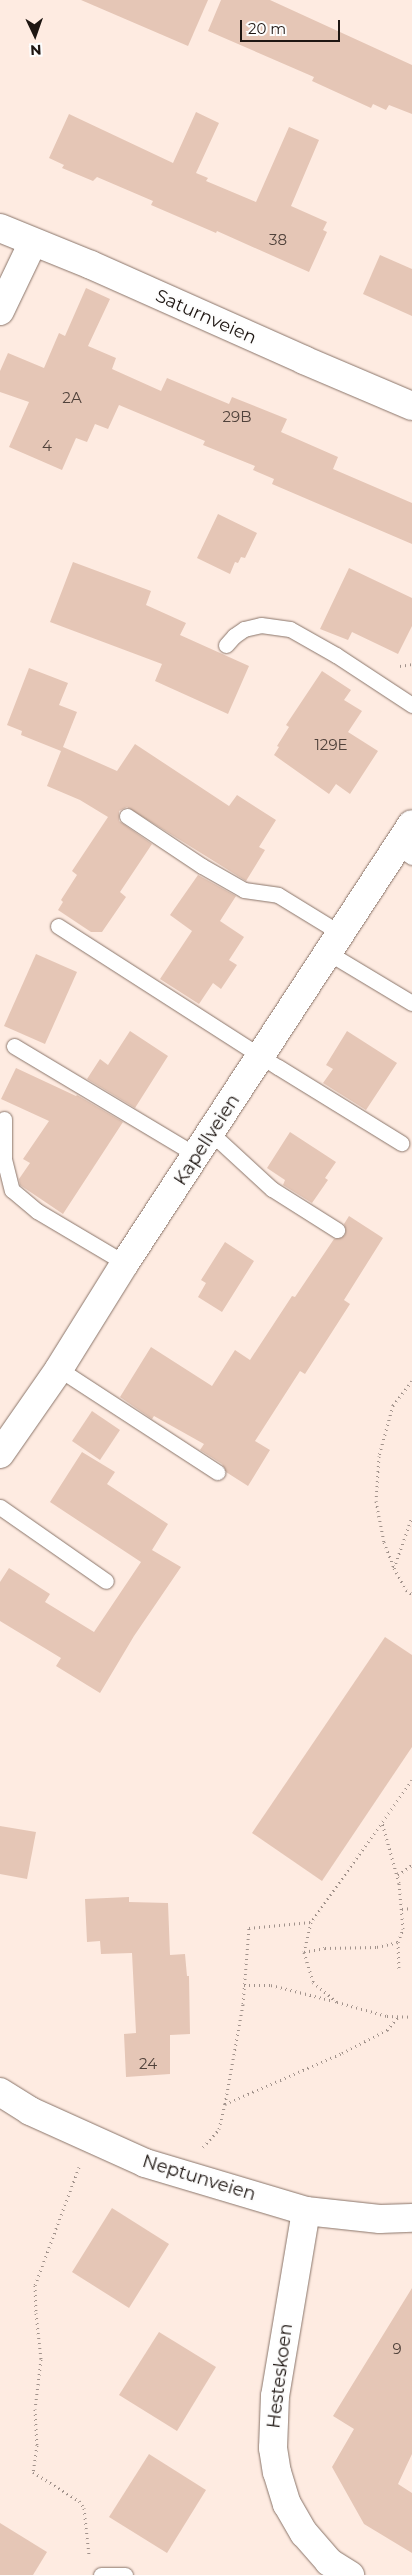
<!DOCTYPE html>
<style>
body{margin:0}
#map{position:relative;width:412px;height:2575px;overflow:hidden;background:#feebe1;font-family:Montserrat,sans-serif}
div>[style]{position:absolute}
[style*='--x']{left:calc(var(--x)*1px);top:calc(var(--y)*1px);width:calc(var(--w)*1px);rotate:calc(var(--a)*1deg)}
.building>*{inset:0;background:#e5c6b6}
.path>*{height:3px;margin-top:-1.5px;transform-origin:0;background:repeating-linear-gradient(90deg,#a2938c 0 1px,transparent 0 5px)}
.roads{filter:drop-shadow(0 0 1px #8a756a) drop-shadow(0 0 1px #8a756a)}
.service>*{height:15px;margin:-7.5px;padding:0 7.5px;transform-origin:7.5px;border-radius:7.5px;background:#fff}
.minor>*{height:28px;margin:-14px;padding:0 14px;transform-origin:14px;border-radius:14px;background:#fff}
.tertiary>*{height:28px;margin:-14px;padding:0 14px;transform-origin:14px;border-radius:14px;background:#fff}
span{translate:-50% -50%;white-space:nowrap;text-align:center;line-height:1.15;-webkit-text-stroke:4px #fdfdfd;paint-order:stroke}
.number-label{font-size:15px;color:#50423b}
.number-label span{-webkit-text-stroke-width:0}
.street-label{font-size:18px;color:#1e1612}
.north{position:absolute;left:10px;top:10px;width:50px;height:50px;-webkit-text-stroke:4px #fdfdfd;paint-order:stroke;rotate:177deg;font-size:14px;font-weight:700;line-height:20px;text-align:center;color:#1e1612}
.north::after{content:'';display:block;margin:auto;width:18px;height:22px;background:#1e1612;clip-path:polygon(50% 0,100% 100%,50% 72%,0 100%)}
.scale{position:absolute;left:240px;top:20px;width:100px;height:22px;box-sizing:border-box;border:2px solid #1e1612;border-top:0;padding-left:6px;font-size:15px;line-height:18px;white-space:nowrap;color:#1e1612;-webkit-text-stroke:4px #fdfdfd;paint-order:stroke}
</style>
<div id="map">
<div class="building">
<div style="clip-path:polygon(81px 0,208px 0,188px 46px)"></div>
<div style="clip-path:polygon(221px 0,270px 0,412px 65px,412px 114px,389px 105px,386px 110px,373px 104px,371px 108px,312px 81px,314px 77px,208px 31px)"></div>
<div style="clip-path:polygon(196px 112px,219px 123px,196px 173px,208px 178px,206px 181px,256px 202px,289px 127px,319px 140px,291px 206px,327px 222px,323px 230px,327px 232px,309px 272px,217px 231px,216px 233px,151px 205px,153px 201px,97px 177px,93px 181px,62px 168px,64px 165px,49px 158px,69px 114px,173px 163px)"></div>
<div style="clip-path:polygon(380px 255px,412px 269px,412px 316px,363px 294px)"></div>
<div style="clip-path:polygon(86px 288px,110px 299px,88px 346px,116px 358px,112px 369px,161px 391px,167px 378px,229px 404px,232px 397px,287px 419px,281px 432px,338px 457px,333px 469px,412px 503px,412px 544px,272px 484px,274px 479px,253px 470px,255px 466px,203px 445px,205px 441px,119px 405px,108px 429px,95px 424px,87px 442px,76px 438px,62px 470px,9px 447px,29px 402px,0 392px,0 371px,8px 353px,44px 368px,59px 333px,65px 336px)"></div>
<div style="clip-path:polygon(218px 514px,257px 533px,245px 558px,241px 557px,238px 563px,235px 562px,230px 574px,197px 558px)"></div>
<div style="clip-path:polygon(73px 562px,151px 591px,146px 605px,186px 623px,180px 635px,249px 666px,228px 714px,155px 681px,162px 664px,50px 622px)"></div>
<div style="clip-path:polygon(349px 568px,412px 598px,412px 626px,398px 654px,352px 632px,348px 640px,320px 629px)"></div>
<div style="clip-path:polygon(29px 668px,68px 683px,59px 705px,77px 712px,63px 747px,117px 771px,135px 744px,229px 806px,237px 795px,276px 820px,259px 847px,265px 850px,246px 881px,127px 807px,119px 811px,119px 821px,152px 844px,120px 892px,126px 897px,102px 932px,91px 932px,58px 910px,63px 902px,61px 900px,77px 875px,72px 871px,108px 817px,80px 800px,47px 786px,61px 751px,21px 735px,22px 731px,7px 725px)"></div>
<div style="clip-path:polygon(322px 671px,351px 690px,344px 700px,362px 711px,348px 732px,378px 751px,350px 794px,336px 784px,329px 794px,274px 755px,279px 747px,277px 746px,289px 727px,286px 725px)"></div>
<div style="clip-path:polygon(198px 875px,236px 896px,220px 921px,244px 937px,229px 960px,237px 965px,221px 989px,213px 983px,199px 1004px,160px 979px,192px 931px,170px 915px)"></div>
<div style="clip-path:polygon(36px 954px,77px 972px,45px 1044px,4px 1026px)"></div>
<div style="clip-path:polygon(130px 1031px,168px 1056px,135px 1108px,87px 1079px,100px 1059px,108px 1065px)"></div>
<div style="clip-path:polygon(347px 1031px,397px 1063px,366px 1110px,323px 1083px,333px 1069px,326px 1065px)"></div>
<div style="clip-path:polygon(16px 1068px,76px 1096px,77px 1095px,123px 1122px,63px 1214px,20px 1185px,19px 1179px,30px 1163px,23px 1159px,49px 1121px,1px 1099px)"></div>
<div style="clip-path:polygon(290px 1132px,336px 1162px,325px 1178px,328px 1180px,312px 1203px,283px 1185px,285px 1180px,267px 1168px)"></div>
<div style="clip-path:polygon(349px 1216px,383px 1238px,344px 1300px,350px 1304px,305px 1374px,300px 1371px,255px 1441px,270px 1450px,248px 1486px,226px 1472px,222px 1464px,200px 1450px,204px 1444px,154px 1416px,152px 1419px,120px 1397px,151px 1347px,212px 1386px,235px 1350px,250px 1360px,292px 1296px,295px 1297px,334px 1239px,341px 1238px,345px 1235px,346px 1230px,344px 1224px)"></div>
<div style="clip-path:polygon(225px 1242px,254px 1261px,222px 1312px,198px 1297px,206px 1283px,201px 1280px)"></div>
<div style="clip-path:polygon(92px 1411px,120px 1430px,100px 1460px,72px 1441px)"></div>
<div style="clip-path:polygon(82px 1452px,115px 1472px,107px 1484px,168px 1524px,152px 1550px,181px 1567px,134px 1636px,100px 1693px,56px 1666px,61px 1658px,0 1621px,0 1582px,9px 1568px,50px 1594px,45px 1602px,94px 1632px,141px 1562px,50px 1502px)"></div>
<div style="clip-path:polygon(385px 1637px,412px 1655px,412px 1747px,322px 1881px,252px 1833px)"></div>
<div style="clip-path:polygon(0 1826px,36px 1832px,27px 1879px,0 1874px)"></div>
<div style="clip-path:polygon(129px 1897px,129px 1902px,168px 1903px,170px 1955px,185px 1954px,187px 1976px,189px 1976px,190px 2034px,170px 2035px,170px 2074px,126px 2077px,124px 2034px,136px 2033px,132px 1953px,101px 1954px,100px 1941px,87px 1942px,85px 1899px)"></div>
<div style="clip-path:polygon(112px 2208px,169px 2244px,129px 2308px,72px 2272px)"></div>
<div style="clip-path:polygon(412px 2288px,412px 2454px,398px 2484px,412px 2493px,412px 2553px,364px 2524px,332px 2467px,354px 2429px,333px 2416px)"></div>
<div style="clip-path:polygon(159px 2332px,216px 2367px,177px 2431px,119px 2395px)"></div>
<div style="clip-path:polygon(149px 2454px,206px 2490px,167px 2553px,109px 2517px)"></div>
<div style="clip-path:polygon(0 2523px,47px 2552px,33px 2575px,0 2575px)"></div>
</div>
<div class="path">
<div style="--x:400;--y:666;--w:12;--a:-9"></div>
<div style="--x:412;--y:1381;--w:31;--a:128"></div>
<div style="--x:393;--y:1405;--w:53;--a:105.4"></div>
<div style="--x:379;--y:1456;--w:45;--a:93.8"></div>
<div style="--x:376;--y:1501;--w:42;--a:79"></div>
<div style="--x:384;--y:1542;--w:28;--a:69"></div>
<div style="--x:394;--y:1568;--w:25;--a:61"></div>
<div style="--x:406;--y:1590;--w:7;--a:34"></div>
<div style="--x:394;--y:1568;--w:54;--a:-70.6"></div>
<div style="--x:412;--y:1780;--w:174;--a:125.4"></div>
<div style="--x:311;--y:1922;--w:31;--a:103"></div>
<div style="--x:304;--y:1952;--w:31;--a:73"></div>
<div style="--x:313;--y:1982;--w:31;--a:40"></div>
<div style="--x:337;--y:2002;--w:52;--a:15.6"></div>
<div style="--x:387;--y:2016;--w:25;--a:2"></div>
<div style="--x:398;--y:1875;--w:17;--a:-36"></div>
<div style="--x:402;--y:1909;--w:10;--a:-6"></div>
<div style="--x:398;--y:1942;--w:27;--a:88"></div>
<div style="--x:304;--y:1952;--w:21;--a:-11"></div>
<div style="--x:325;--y:1948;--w:52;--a:-1.1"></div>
<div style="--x:377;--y:1947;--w:22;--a:-13"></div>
<div style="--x:398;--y:1942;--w:14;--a:-69"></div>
<div style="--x:403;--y:1929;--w:46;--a:-95"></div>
<div style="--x:399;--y:1883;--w:63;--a:-105.6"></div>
<div style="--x:244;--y:1985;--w:27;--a:0"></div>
<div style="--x:271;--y:1985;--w:65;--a:14.3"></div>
<div style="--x:225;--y:2104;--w:128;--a:-23.6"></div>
<div style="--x:342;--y:2053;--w:51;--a:-27.1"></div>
<div style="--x:387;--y:2030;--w:17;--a:-50"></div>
<div style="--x:203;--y:2147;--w:24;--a:-48"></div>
<div style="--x:219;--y:2129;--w:26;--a:-77"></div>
<div style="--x:225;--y:2104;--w:102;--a:-79.8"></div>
<div style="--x:243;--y:2004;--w:76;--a:-85.5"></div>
<div style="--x:249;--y:1928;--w:62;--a:-5.5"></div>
<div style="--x:79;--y:2167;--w:126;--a:110.4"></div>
<div style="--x:35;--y:2285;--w:28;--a:88"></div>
<div style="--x:36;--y:2313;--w:46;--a:83.8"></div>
<div style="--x:41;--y:2359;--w:50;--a:96.8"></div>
<div style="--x:35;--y:2409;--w:36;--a:87"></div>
<div style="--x:37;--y:2445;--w:27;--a:98"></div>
<div style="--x:33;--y:2472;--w:54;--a:32.2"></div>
<div style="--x:79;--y:2501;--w:9;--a:54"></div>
<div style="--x:84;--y:2508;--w:47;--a:83.9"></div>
</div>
<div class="roads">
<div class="service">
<div style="--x:226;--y:645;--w:12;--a:-48"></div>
<div style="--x:234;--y:636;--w:12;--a:-35"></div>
<div style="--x:244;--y:629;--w:17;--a:-13"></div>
<div style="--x:261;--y:625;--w:29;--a:8"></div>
<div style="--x:290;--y:629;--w:53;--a:29.5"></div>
<div style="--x:336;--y:655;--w:91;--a:33.3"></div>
<div style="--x:127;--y:816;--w:90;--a:33.7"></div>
<div style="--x:202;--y:866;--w:48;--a:29.7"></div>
<div style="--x:244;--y:890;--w:34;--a:8"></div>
<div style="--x:278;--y:895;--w:73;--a:31.5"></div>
<div style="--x:397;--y:847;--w:18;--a:34"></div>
<div style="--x:58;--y:926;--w:261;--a:32.7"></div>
<div style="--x:278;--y:1067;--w:145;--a:31.7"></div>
<div style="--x:327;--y:952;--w:99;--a:31"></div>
<div style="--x:14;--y:1046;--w:212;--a:30.9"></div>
<div style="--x:4;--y:1119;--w:40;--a:90"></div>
<div style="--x:4;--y:1159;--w:32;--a:76"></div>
<div style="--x:12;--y:1190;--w:33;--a:40"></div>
<div style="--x:37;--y:1211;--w:102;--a:30.6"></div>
<div style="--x:211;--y:1133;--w:83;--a:42.6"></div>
<div style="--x:272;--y:1189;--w:77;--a:32.2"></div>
<div style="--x:59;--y:1369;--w:189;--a:33.1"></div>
<div style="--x:0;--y:1507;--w:129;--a:34.9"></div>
<div style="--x:101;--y:2575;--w:24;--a:0"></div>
</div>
<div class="minor">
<div style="--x:0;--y:228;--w:98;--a:22.1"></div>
<div style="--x:91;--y:265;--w:233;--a:24"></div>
<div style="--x:304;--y:360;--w:117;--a:23.1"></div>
<div style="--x:0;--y:311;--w:76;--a:-64.4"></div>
<div style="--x:0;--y:2092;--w:36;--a:32"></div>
<div style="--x:30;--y:2111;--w:126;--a:24.3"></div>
<div style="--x:145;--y:2163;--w:168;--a:16.6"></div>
<div style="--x:306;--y:2211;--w:74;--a:6.2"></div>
<div style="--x:380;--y:2219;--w:32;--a:-2"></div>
<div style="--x:306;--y:2211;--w:188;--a:99.5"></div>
<div style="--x:275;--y:2396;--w:52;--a:92.2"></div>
<div style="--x:273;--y:2448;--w:24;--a:81"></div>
<div style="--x:277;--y:2472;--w:34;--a:73"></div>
<div style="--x:287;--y:2504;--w:34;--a:60"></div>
<div style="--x:304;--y:2533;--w:38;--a:49"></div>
<div style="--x:329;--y:2562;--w:25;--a:32"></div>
</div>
<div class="tertiary">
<div style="--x:0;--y:1454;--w:103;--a:-55.2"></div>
<div style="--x:59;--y:1369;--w:125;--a:-58.1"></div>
<div style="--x:125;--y:1263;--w:524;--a:-56.83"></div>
</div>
</div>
<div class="number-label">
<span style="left:278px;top:240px">38</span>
<span style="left:72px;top:398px">2A</span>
<span style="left:237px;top:417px">29B</span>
<span style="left:47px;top:446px">4</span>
<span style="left:331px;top:745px">129E</span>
<span style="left:148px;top:2064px">24</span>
<span style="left:397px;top:2349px">9</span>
</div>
<div class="street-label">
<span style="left:206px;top:317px;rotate:24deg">Saturnveien</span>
<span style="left:207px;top:1140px;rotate:-57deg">Kapellveien</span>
<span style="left:199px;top:2178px;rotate:17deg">Neptunveien</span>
<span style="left:280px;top:2376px;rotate:-83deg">Hesteskoen</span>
</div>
<div class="north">N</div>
<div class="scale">20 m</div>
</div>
